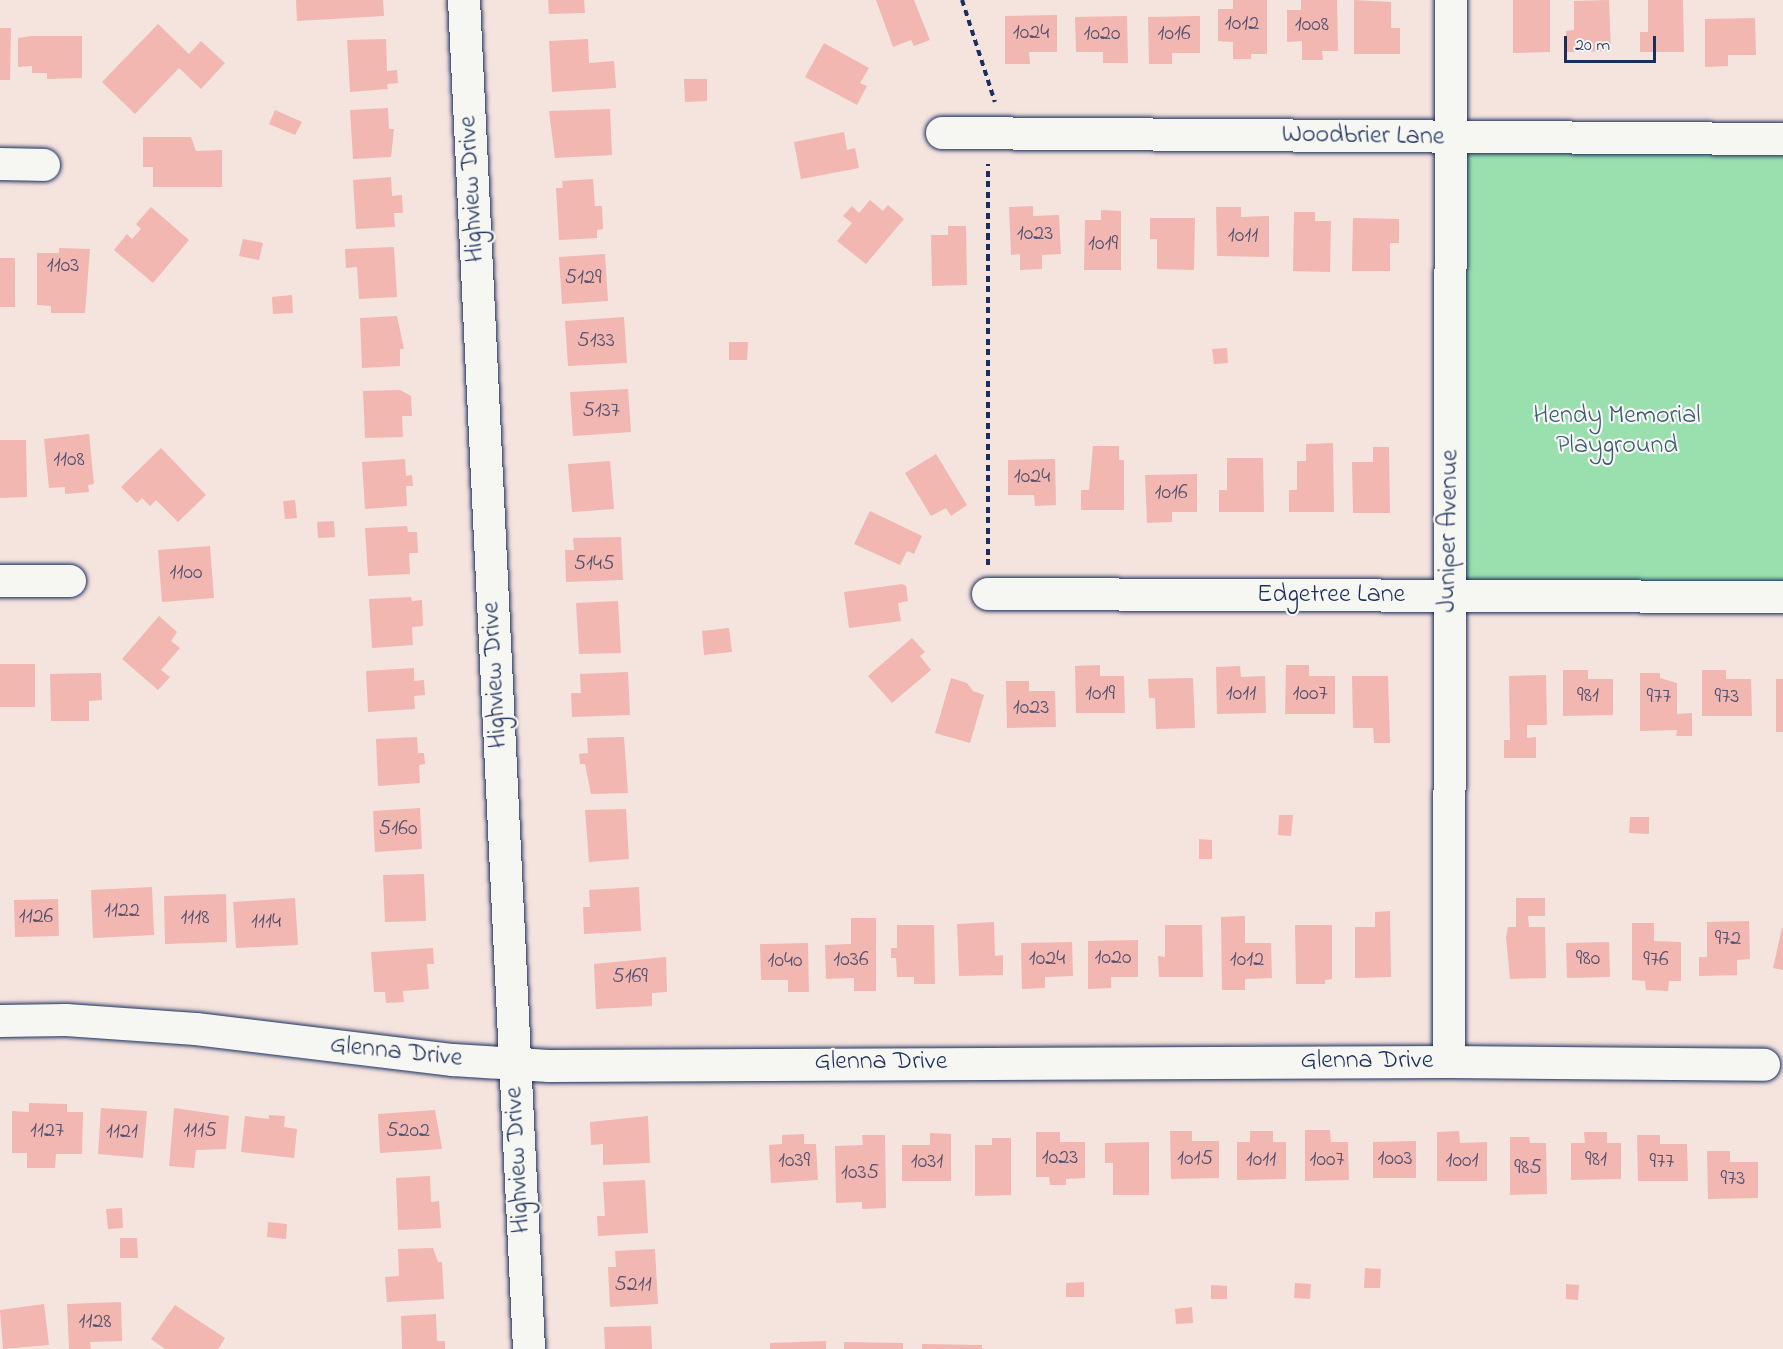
<!DOCTYPE html>
<style>
body{margin:0}
#map{position:relative;width:1783px;height:1349px;overflow:hidden;background:#f5e3de;font-family:"Indie Flower",sans-serif}
div>[style]{position:absolute}
[style*='--x']{left:calc(var(--x)*1px);top:calc(var(--y)*1px);width:calc(var(--w)*1px);rotate:calc(var(--a)*1deg)}
.green>*{inset:0;background:#99e0ae}
.building>*{inset:0;background:#f2b7b0}
.path>*{height:4px;margin-top:-2px;transform-origin:0;background:repeating-linear-gradient(90deg,#1b2f5e 0 6px,transparent 0 10.5px)}
.roads{filter:drop-shadow(0 0 2px #1b2f5e) drop-shadow(0 0 2px #1b2f5e)}
.street>*{height:32px;margin:-16px;padding:0 16px;transform-origin:16px;border-radius:16px;background:#f6f6f2}
span{translate:-50% -50%;white-space:nowrap;text-align:center;line-height:1.15;-webkit-text-stroke:4.5px #f6f6f2;paint-order:stroke}
.number-label{font-size:22px;color:#515172}
.number-label span{-webkit-text-stroke-width:0}
.street-label{font-size:26px;color:#1b2f5e}
.park-label{font-size:26px;color:#3a5b72}
.scale{position:absolute;left:1564px;top:36px;width:92px;height:27px;box-sizing:border-box;border:3px solid #1b2f5e;border-top:0;padding-left:8px;font-size:18px;line-height:21px;white-space:nowrap;color:#1b2f5e;-webkit-text-stroke:4px #f6f6f2;paint-order:stroke}
</style>
<div id="map">
<div class="green">
<div style="clip-path:polygon(1450px 138px,1783px 139px,1783px 597px,1449px 597px)"></div>
</div>
<div class="building">
<div style="clip-path:polygon(296px 0,383px 0,384px 16px,297px 21px)"></div>
<div style="clip-path:polygon(548px 0,584px 0,585px 13px,549px 14px)"></div>
<div style="clip-path:polygon(876px 0,914px 0,930px 40px,914px 46px,911px 40px,893px 47px)"></div>
<div style="clip-path:polygon(1233px 0,1267px 0,1267px 54px,1251px 54px,1251px 59px,1233px 59px,1233px 42px,1218px 41px,1218px 9px,1233px 9px)"></div>
<div style="clip-path:polygon(1301px 0,1337px 0,1338px 51px,1322px 51px,1323px 60px,1302px 60px,1302px 41px,1287px 42px,1287px 10px,1301px 10px)"></div>
<div style="clip-path:polygon(1354px 0,1391px 2px,1391px 28px,1400px 28px,1400px 54px,1354px 54px)"></div>
<div style="clip-path:polygon(1513px 0,1550px 0,1550px 52px,1513px 53px)"></div>
<div style="clip-path:polygon(1609px 0,1611px 51px,1566px 52px,1566px 31px,1574px 30px,1574px 1px)"></div>
<div style="clip-path:polygon(1648px 0,1683px 0,1684px 52px,1640px 52px,1640px 32px,1648px 32px)"></div>
<div style="clip-path:polygon(1057px 15px,1057px 52px,1029px 52px,1030px 64px,1005px 64px,1005px 16px)"></div>
<div style="clip-path:polygon(1127px 16px,1128px 63px,1103px 63px,1103px 52px,1076px 52px,1075px 17px)"></div>
<div style="clip-path:polygon(1200px 16px,1200px 53px,1172px 53px,1172px 64px,1149px 64px,1148px 17px)"></div>
<div style="clip-path:polygon(1755px 18px,1756px 55px,1728px 55px,1728px 66px,1705px 67px,1705px 19px)"></div>
<div style="clip-path:polygon(158px 24px,189px 54px,201px 41px,225px 63px,201px 89px,179px 68px,135px 114px,102px 82px)"></div>
<div style="clip-path:polygon(0 28px,11px 28px,10px 80px,0 80px)"></div>
<div style="clip-path:polygon(32px 36px,82px 36px,82px 78px,47px 79px,47px 73px,32px 73px,32px 66px,18px 67px,18px 38px)"></div>
<div style="clip-path:polygon(386px 39px,387px 71px,397px 70px,398px 83px,387px 84px,388px 89px,350px 92px,347px 40px)"></div>
<div style="clip-path:polygon(588px 39px,589px 63px,614px 61px,616px 88px,552px 92px,549px 41px)"></div>
<div style="clip-path:polygon(824px 43px,869px 68px,860px 83px,867px 86px,857px 105px,805px 77px)"></div>
<div style="clip-path:polygon(684px 79px,707px 79px,707px 101px,685px 102px)"></div>
<div style="clip-path:polygon(388px 108px,389px 129px,394px 129px,391px 157px,353px 159px,350px 110px)"></div>
<div style="clip-path:polygon(610px 109px,612px 155px,555px 158px,549px 111px)"></div>
<div style="clip-path:polygon(275px 110px,302px 122px,295px 135px,269px 124px)"></div>
<div style="clip-path:polygon(844px 132px,847px 150px,855px 148px,859px 168px,801px 179px,794px 142px)"></div>
<div style="clip-path:polygon(143px 137px,191px 137px,196px 151px,222px 150px,222px 187px,153px 187px,153px 167px,143px 167px)"></div>
<div style="clip-path:polygon(391px 177px,392px 196px,402px 195px,403px 213px,394px 213px,395px 227px,356px 229px,353px 180px)"></div>
<div style="clip-path:polygon(593px 179px,595px 206px,602px 206px,603px 229px,597px 230px,597px 238px,559px 240px,556px 188px,563px 188px,562px 181px)"></div>
<div style="clip-path:polygon(870px 200px,883px 211px,888px 205px,904px 219px,866px 264px,837px 241px,852px 223px,843px 216px,852px 206px,859px 213px)"></div>
<div style="clip-path:polygon(1033px 206px,1033px 216px,1059px 215px,1061px 254px,1042px 255px,1042px 269px,1020px 270px,1020px 254px,1011px 255px,1009px 207px)"></div>
<div style="clip-path:polygon(151px 207px,189px 240px,153px 283px,114px 250px,127px 234px,132px 239px,141px 229px,136px 224px)"></div>
<div style="clip-path:polygon(1216px 207px,1241px 207px,1241px 217px,1269px 216px,1269px 257px,1217px 256px)"></div>
<div style="clip-path:polygon(1101px 210px,1121px 211px,1121px 270px,1084px 270px,1085px 220px,1101px 220px)"></div>
<div style="clip-path:polygon(1294px 212px,1315px 212px,1315px 221px,1331px 221px,1330px 272px,1293px 271px)"></div>
<div style="clip-path:polygon(1150px 218px,1195px 218px,1194px 270px,1157px 269px,1157px 239px,1150px 239px)"></div>
<div style="clip-path:polygon(1353px 218px,1399px 219px,1399px 243px,1390px 243px,1390px 271px,1352px 271px)"></div>
<div style="clip-path:polygon(948px 226px,966px 226px,967px 285px,932px 286px,931px 235px,948px 235px)"></div>
<div style="clip-path:polygon(243px 239px,263px 243px,259px 260px,239px 256px)"></div>
<div style="clip-path:polygon(394px 247px,397px 297px,359px 299px,357px 267px,346px 268px,345px 249px)"></div>
<div style="clip-path:polygon(59px 248px,90px 249px,85px 313px,51px 313px,51px 306px,37px 305px,37px 253px,59px 253px)"></div>
<div style="clip-path:polygon(605px 254px,608px 301px,562px 304px,559px 257px)"></div>
<div style="clip-path:polygon(0 258px,15px 258px,15px 307px,0 307px)"></div>
<div style="clip-path:polygon(292px 295px,293px 313px,273px 314px,272px 297px)"></div>
<div style="clip-path:polygon(397px 316px,404px 349px,400px 349px,400px 366px,362px 368px,360px 318px)"></div>
<div style="clip-path:polygon(624px 317px,627px 363px,568px 366px,565px 321px)"></div>
<div style="clip-path:polygon(729px 342px,748px 342px,747px 360px,729px 360px)"></div>
<div style="clip-path:polygon(1227px 348px,1228px 363px,1214px 364px,1212px 349px)"></div>
<div style="clip-path:polygon(628px 389px,631px 432px,573px 436px,570px 392px)"></div>
<div style="clip-path:polygon(400px 390px,411px 396px,412px 416px,402px 416px,403px 437px,365px 438px,363px 391px)"></div>
<div style="clip-path:polygon(89px 434px,94px 484px,88px 485px,89px 492px,65px 494px,65px 487px,49px 488px,44px 439px)"></div>
<div style="clip-path:polygon(0 440px,26px 440px,27px 497px,0 498px)"></div>
<div style="clip-path:polygon(1333px 443px,1334px 512px,1289px 512px,1289px 490px,1297px 490px,1297px 461px,1306px 461px,1306px 444px)"></div>
<div style="clip-path:polygon(1093px 446px,1119px 446px,1119px 460px,1124px 460px,1124px 510px,1081px 510px,1081px 490px,1089px 490px)"></div>
<div style="clip-path:polygon(1373px 447px,1389px 447px,1390px 513px,1353px 513px,1352px 462px,1373px 462px)"></div>
<div style="clip-path:polygon(161px 448px,206px 495px,178px 522px,156px 500px,150px 506px,142px 498px,137px 503px,121px 487px)"></div>
<div style="clip-path:polygon(936px 454px,967px 505px,951px 516px,946px 508px,931px 516px,905px 473px)"></div>
<div style="clip-path:polygon(1227px 458px,1263px 458px,1264px 512px,1219px 512px,1219px 490px,1227px 490px)"></div>
<div style="clip-path:polygon(405px 459px,406px 476px,412px 475px,413px 486px,406px 486px,407px 506px,365px 509px,362px 462px)"></div>
<div style="clip-path:polygon(1055px 459px,1056px 505px,1035px 506px,1034px 495px,1008px 495px,1008px 460px)"></div>
<div style="clip-path:polygon(610px 461px,614px 509px,572px 512px,568px 464px)"></div>
<div style="clip-path:polygon(1197px 474px,1197px 512px,1172px 512px,1172px 522px,1147px 523px,1145px 475px)"></div>
<div style="clip-path:polygon(295px 500px,297px 518px,285px 519px,283px 501px)"></div>
<div style="clip-path:polygon(870px 511px,922px 536px,914px 554px,907px 551px,900px 565px,854px 544px)"></div>
<div style="clip-path:polygon(334px 521px,335px 537px,318px 538px,317px 522px)"></div>
<div style="clip-path:polygon(407px 526px,408px 532px,417px 532px,418px 553px,409px 553px,410px 574px,368px 576px,365px 528px)"></div>
<div style="clip-path:polygon(621px 537px,623px 580px,566px 582px,565px 550px,574px 550px,573px 538px)"></div>
<div style="clip-path:polygon(210px 546px,214px 598px,162px 602px,158px 550px)"></div>
<div style="clip-path:polygon(902px 584px,906px 586px,908px 601px,898px 603px,901px 621px,849px 628px,844px 592px)"></div>
<div style="clip-path:polygon(411px 597px,412px 601px,422px 600px,423px 626px,412px 627px,413px 645px,372px 648px,369px 599px)"></div>
<div style="clip-path:polygon(618px 601px,621px 653px,579px 654px,576px 603px)"></div>
<div style="clip-path:polygon(159px 616px,177px 632px,171px 641px,180px 648px,161px 670px,170px 677px,158px 690px,122px 659px)"></div>
<div style="clip-path:polygon(729px 628px,732px 652px,704px 655px,702px 631px)"></div>
<div style="clip-path:polygon(912px 638px,925px 652px,920px 656px,931px 670px,892px 703px,868px 676px)"></div>
<div style="clip-path:polygon(0 664px,35px 664px,35px 707px,0 707px)"></div>
<div style="clip-path:polygon(1100px 665px,1100px 676px,1124px 676px,1125px 713px,1076px 713px,1075px 666px)"></div>
<div style="clip-path:polygon(1286px 665px,1309px 665px,1309px 676px,1335px 676px,1335px 714px,1285px 714px)"></div>
<div style="clip-path:polygon(1240px 666px,1241px 677px,1265px 676px,1266px 713px,1217px 714px,1216px 667px)"></div>
<div style="clip-path:polygon(414px 668px,414px 681px,424px 680px,425px 695px,414px 696px,415px 709px,368px 712px,366px 671px)"></div>
<div style="clip-path:polygon(1563px 670px,1588px 670px,1588px 679px,1613px 679px,1613px 715px,1563px 716px)"></div>
<div style="clip-path:polygon(1702px 670px,1726px 670px,1726px 679px,1751px 679px,1752px 716px,1702px 716px)"></div>
<div style="clip-path:polygon(628px 672px,630px 715px,572px 717px,571px 693px,581px 693px,580px 674px)"></div>
<div style="clip-path:polygon(101px 673px,102px 700px,89px 701px,89px 721px,51px 721px,50px 674px)"></div>
<div style="clip-path:polygon(1640px 673px,1660px 673px,1660px 678px,1677px 683px,1677px 714px,1692px 713px,1692px 736px,1676px 736px,1677px 730px,1640px 731px)"></div>
<div style="clip-path:polygon(1546px 675px,1547px 725px,1527px 725px,1527px 738px,1536px 737px,1536px 758px,1504px 758px,1504px 740px,1510px 740px,1509px 676px)"></div>
<div style="clip-path:polygon(1352px 676px,1388px 676px,1390px 743px,1374px 743px,1373px 728px,1353px 728px)"></div>
<div style="clip-path:polygon(951px 678px,967px 683px,973px 691px,984px 695px,970px 743px,935px 733px)"></div>
<div style="clip-path:polygon(1188px 678px,1193px 678px,1195px 728px,1156px 729px,1155px 698px,1149px 698px,1148px 679px)"></div>
<div style="clip-path:polygon(1776px 679px,1783px 679px,1783px 732px,1776px 732px)"></div>
<div style="clip-path:polygon(1006px 681px,1029px 681px,1029px 691px,1055px 691px,1056px 727px,1007px 728px)"></div>
<div style="clip-path:polygon(417px 737px,418px 753px,424px 753px,425px 764px,419px 765px,420px 783px,378px 786px,376px 739px)"></div>
<div style="clip-path:polygon(624px 737px,628px 793px,591px 794px,585px 764px,580px 764px,579px 754px,588px 753px,587px 738px)"></div>
<div style="clip-path:polygon(420px 808px,422px 849px,375px 852px,373px 811px)"></div>
<div style="clip-path:polygon(626px 809px,629px 859px,589px 862px,585px 810px)"></div>
<div style="clip-path:polygon(1279px 815px,1293px 815px,1291px 836px,1278px 835px)"></div>
<div style="clip-path:polygon(1630px 817px,1649px 817px,1649px 834px,1629px 833px)"></div>
<div style="clip-path:polygon(1199px 839px,1212px 840px,1212px 859px,1199px 859px)"></div>
<div style="clip-path:polygon(424px 874px,426px 921px,385px 922px,383px 875px)"></div>
<div style="clip-path:polygon(152px 887px,154px 935px,93px 938px,91px 890px)"></div>
<div style="clip-path:polygon(639px 887px,641px 931px,584px 934px,583px 907px,590px 907px,589px 890px)"></div>
<div style="clip-path:polygon(226px 894px,227px 942px,165px 944px,164px 896px)"></div>
<div style="clip-path:polygon(295px 898px,298px 945px,236px 948px,233px 902px)"></div>
<div style="clip-path:polygon(1516px 898px,1545px 898px,1545px 916px,1528px 916px,1529px 927px,1545px 927px,1546px 978px,1510px 979px,1506px 937px,1508px 927px,1516px 927px)"></div>
<div style="clip-path:polygon(58px 899px,59px 936px,15px 937px,14px 900px)"></div>
<div style="clip-path:polygon(1390px 911px,1391px 977px,1355px 978px,1355px 927px,1375px 927px,1375px 912px)"></div>
<div style="clip-path:polygon(1245px 916px,1245px 943px,1271px 943px,1272px 978px,1245px 979px,1245px 990px,1222px 990px,1221px 917px)"></div>
<div style="clip-path:polygon(851px 918px,876px 918px,876px 991px,854px 991px,854px 978px,826px 979px,825px 945px,851px 944px)"></div>
<div style="clip-path:polygon(1749px 921px,1750px 959px,1737px 960px,1737px 975px,1699px 976px,1699px 957px,1707px 957px,1707px 922px)"></div>
<div style="clip-path:polygon(994px 922px,995px 956px,1003px 955px,1003px 975px,959px 976px,957px 924px)"></div>
<div style="clip-path:polygon(1632px 923px,1654px 923px,1654px 941px,1681px 942px,1681px 981px,1669px 981px,1668px 991px,1646px 990px,1645px 981px,1632px 980px)"></div>
<div style="clip-path:polygon(897px 925px,934px 925px,935px 984px,914px 984px,914px 977px,897px 977px,896px 958px,891px 958px,891px 948px,897px 948px)"></div>
<div style="clip-path:polygon(1165px 925px,1202px 925px,1203px 977px,1159px 977px,1158px 956px,1165px 957px)"></div>
<div style="clip-path:polygon(1295px 925px,1332px 925px,1332px 979px,1325px 980px,1325px 984px,1296px 984px)"></div>
<div style="clip-path:polygon(1782px 928px,1783px 928px,1783px 970px,1773px 968px)"></div>
<div style="clip-path:polygon(1138px 940px,1138px 977px,1111px 977px,1111px 988px,1088px 989px,1088px 941px)"></div>
<div style="clip-path:polygon(1072px 942px,1073px 976px,1045px 977px,1045px 988px,1022px 989px,1021px 943px)"></div>
<div style="clip-path:polygon(1609px 942px,1610px 977px,1567px 978px,1566px 943px)"></div>
<div style="clip-path:polygon(808px 943px,809px 992px,788px 992px,788px 980px,761px 980px,760px 944px)"></div>
<div style="clip-path:polygon(433px 948px,434px 964px,427px 964px,429px 989px,403px 991px,404px 1002px,386px 1003px,385px 992px,374px 992px,371px 952px)"></div>
<div style="clip-path:polygon(666px 957px,667px 992px,652px 993px,652px 1006px,596px 1009px,594px 964px)"></div>
<div style="clip-path:polygon(29px 1103px,67px 1104px,67px 1112px,83px 1112px,82px 1154px,56px 1154px,55px 1168px,27px 1168px,27px 1153px,12px 1153px,12px 1111px,29px 1112px)"></div>
<div style="clip-path:polygon(101px 1108px,147px 1111px,143px 1158px,98px 1154px)"></div>
<div style="clip-path:polygon(174px 1108px,229px 1116px,226px 1149px,196px 1150px,194px 1168px,169px 1166px)"></div>
<div style="clip-path:polygon(435px 1110px,442px 1149px,380px 1153px,378px 1114px)"></div>
<div style="clip-path:polygon(269px 1115px,285px 1116px,284px 1127px,297px 1129px,294px 1158px,241px 1152px,245px 1116px,269px 1119px)"></div>
<div style="clip-path:polygon(648px 1116px,650px 1163px,603px 1165px,603px 1144px,591px 1145px,590px 1122px)"></div>
<div style="clip-path:polygon(1305px 1130px,1330px 1130px,1331px 1142px,1348px 1142px,1349px 1180px,1305px 1181px)"></div>
<div style="clip-path:polygon(1170px 1131px,1192px 1131px,1192px 1141px,1219px 1141px,1219px 1178px,1171px 1179px)"></div>
<div style="clip-path:polygon(1250px 1131px,1273px 1131px,1273px 1142px,1286px 1142px,1286px 1179px,1237px 1180px,1237px 1142px,1250px 1142px)"></div>
<div style="clip-path:polygon(1459px 1131px,1460px 1143px,1487px 1142px,1487px 1181px,1437px 1181px,1437px 1132px)"></div>
<div style="clip-path:polygon(1036px 1132px,1060px 1132px,1060px 1142px,1085px 1142px,1085px 1178px,1066px 1179px,1066px 1185px,1050px 1185px,1049px 1177px,1036px 1177px)"></div>
<div style="clip-path:polygon(1584px 1132px,1607px 1132px,1607px 1143px,1621px 1143px,1621px 1179px,1571px 1180px,1571px 1143px,1585px 1143px)"></div>
<div style="clip-path:polygon(930px 1133px,951px 1134px,951px 1181px,902px 1181px,902px 1145px,930px 1145px)"></div>
<div style="clip-path:polygon(804px 1134px,804px 1144px,816px 1144px,818px 1180px,771px 1183px,769px 1145px,782px 1144px,782px 1135px)"></div>
<div style="clip-path:polygon(862px 1135px,885px 1135px,886px 1208px,862px 1209px,862px 1202px,836px 1203px,835px 1146px,863px 1145px)"></div>
<div style="clip-path:polygon(1637px 1135px,1660px 1135px,1660px 1144px,1687px 1144px,1688px 1181px,1638px 1181px)"></div>
<div style="clip-path:polygon(1510px 1137px,1529px 1137px,1530px 1143px,1546px 1143px,1547px 1194px,1510px 1195px)"></div>
<div style="clip-path:polygon(992px 1138px,1011px 1138px,1011px 1195px,975px 1196px,975px 1145px,992px 1145px)"></div>
<div style="clip-path:polygon(1416px 1141px,1416px 1178px,1373px 1178px,1373px 1142px)"></div>
<div style="clip-path:polygon(1149px 1142px,1149px 1195px,1113px 1195px,1113px 1163px,1105px 1163px,1105px 1143px)"></div>
<div style="clip-path:polygon(1707px 1151px,1730px 1151px,1730px 1162px,1758px 1162px,1758px 1198px,1708px 1199px)"></div>
<div style="clip-path:polygon(430px 1176px,431px 1202px,439px 1201px,441px 1228px,398px 1230px,396px 1178px)"></div>
<div style="clip-path:polygon(645px 1180px,648px 1233px,598px 1236px,597px 1216px,605px 1216px,603px 1182px)"></div>
<div style="clip-path:polygon(122px 1208px,123px 1228px,108px 1229px,106px 1209px)"></div>
<div style="clip-path:polygon(268px 1222px,287px 1224px,286px 1239px,267px 1237px)"></div>
<div style="clip-path:polygon(120px 1238px,137px 1238px,138px 1258px,120px 1258px)"></div>
<div style="clip-path:polygon(433px 1248px,438px 1262px,442px 1262px,444px 1299px,387px 1302px,385px 1277px,399px 1276px,398px 1249px)"></div>
<div style="clip-path:polygon(655px 1249px,658px 1304px,610px 1307px,608px 1267px,616px 1267px,615px 1251px)"></div>
<div style="clip-path:polygon(1365px 1268px,1381px 1269px,1380px 1288px,1364px 1288px)"></div>
<div style="clip-path:polygon(1084px 1282px,1084px 1297px,1066px 1297px,1066px 1283px)"></div>
<div style="clip-path:polygon(1295px 1283px,1311px 1284px,1310px 1299px,1294px 1298px)"></div>
<div style="clip-path:polygon(1566px 1284px,1579px 1285px,1578px 1300px,1566px 1299px)"></div>
<div style="clip-path:polygon(1211px 1285px,1227px 1286px,1227px 1299px,1211px 1299px)"></div>
<div style="clip-path:polygon(121px 1302px,122px 1341px,90px 1342px,91px 1349px,69px 1349px,67px 1304px)"></div>
<div style="clip-path:polygon(44px 1304px,49px 1345px,3px 1349px,0 1310px)"></div>
<div style="clip-path:polygon(175px 1305px,225px 1338px,218px 1349px,165px 1349px,151px 1339px)"></div>
<div style="clip-path:polygon(1192px 1307px,1193px 1323px,1176px 1324px,1175px 1309px)"></div>
<div style="clip-path:polygon(436px 1314px,437px 1341px,445px 1341px,445px 1349px,402px 1349px,401px 1316px)"></div>
<div style="clip-path:polygon(651px 1326px,652px 1349px,605px 1349px,604px 1327px)"></div>
<div style="clip-path:polygon(826px 1341px,826px 1349px,770px 1349px,770px 1343px)"></div>
<div style="clip-path:polygon(844px 1342px,903px 1343px,903px 1349px,844px 1349px)"></div>
<div style="clip-path:polygon(922px 1344px,982px 1345px,982px 1349px,922px 1349px)"></div>
</div>
<div class="path">
<div style="--x:962;--y:0;--w:107;--a:72.1"></div>
<div style="--x:988;--y:565;--w:401;--a:-90"></div>
</div>
<div class="roads">
<div class="street">
<div style="--x:464;--y:0;--w:1351;--a:87.24"></div>
<div style="--x:942;--y:133;--w:841;--a:0.41"></div>
<div style="--x:0;--y:164;--w:44;--a:1.3"></div>
<div style="--x:0;--y:581;--w:70;--a:0"></div>
<div style="--x:988;--y:594;--w:795;--a:0.22"></div>
<div style="--x:0;--y:1021;--w:66;--a:-0.9"></div>
<div style="--x:66;--y:1020;--w:130;--a:4"></div>
<div style="--x:196;--y:1029;--w:259;--a:6.9"></div>
<div style="--x:453;--y:1060;--w:96;--a:3.6"></div>
<div style="--x:549;--y:1066;--w:900;--a:-0.25"></div>
<div style="--x:1449;--y:1062;--w:315;--a:0.5"></div>
<div style="--x:1449;--y:1062;--w:1062;--a:-89.89"></div>
</div>
</div>
<div class="number-label">
<span style="left:1242px;top:25px">1012</span>
<span style="left:1312px;top:26px">1008</span>
<span style="left:1031px;top:34px">1024</span>
<span style="left:1102px;top:35px">1020</span>
<span style="left:1174px;top:35px">1016</span>
<span style="left:1035px;top:235px">1023</span>
<span style="left:1243px;top:237px">1011</span>
<span style="left:1103px;top:245px">1019</span>
<span style="left:63px;top:267px">1103</span>
<span style="left:583px;top:279px">5129</span>
<span style="left:596px;top:342px">5133</span>
<span style="left:601px;top:412px">5137</span>
<span style="left:69px;top:461px">1108</span>
<span style="left:1032px;top:478px">1024</span>
<span style="left:1171px;top:494px">1016</span>
<span style="left:594px;top:565px">5145</span>
<span style="left:186px;top:574px">1100</span>
<span style="left:1100px;top:695px">1019</span>
<span style="left:1241px;top:695px">1011</span>
<span style="left:1310px;top:695px">1007</span>
<span style="left:1588px;top:697px">981</span>
<span style="left:1659px;top:698px">977</span>
<span style="left:1727px;top:698px">973</span>
<span style="left:1031px;top:709px">1023</span>
<span style="left:398px;top:830px">5160</span>
<span style="left:122px;top:912px">1122</span>
<span style="left:36px;top:918px">1126</span>
<span style="left:195px;top:919px">1118</span>
<span style="left:266px;top:923px">1114</span>
<span style="left:1728px;top:940px">972</span>
<span style="left:1113px;top:959px">1020</span>
<span style="left:1047px;top:960px">1024</span>
<span style="left:1588px;top:960px">980</span>
<span style="left:851px;top:961px">1036</span>
<span style="left:1247px;top:961px">1012</span>
<span style="left:1656px;top:961px">976</span>
<span style="left:785px;top:962px">1040</span>
<span style="left:630px;top:978px">5169</span>
<span style="left:47px;top:1132px">1127</span>
<span style="left:200px;top:1132px">1115</span>
<span style="left:408px;top:1132px">5202</span>
<span style="left:122px;top:1133px">1121</span>
<span style="left:1060px;top:1159px">1023</span>
<span style="left:1195px;top:1160px">1015</span>
<span style="left:1395px;top:1160px">1003</span>
<span style="left:1261px;top:1161px">1011</span>
<span style="left:1327px;top:1161px">1007</span>
<span style="left:1596px;top:1161px">981</span>
<span style="left:794px;top:1162px">1039</span>
<span style="left:1462px;top:1162px">1001</span>
<span style="left:927px;top:1163px">1031</span>
<span style="left:1662px;top:1163px">977</span>
<span style="left:1528px;top:1169px">985</span>
<span style="left:860px;top:1174px">1035</span>
<span style="left:1733px;top:1180px">973</span>
<span style="left:633px;top:1286px">5211</span>
<span style="left:95px;top:1323px">1128</span>
</div>
<div class="street-label">
<span style="left:1363px;top:137px;rotate:1deg">Woodbrier Lane</span>
<span style="left:473px;top:189px;rotate:-93deg">Highview Drive</span>
<span style="left:1450px;top:531px;rotate:-89deg">Juniper Avenue</span>
<span style="left:1331px;top:596px">Edgetree Lane</span>
<span style="left:496px;top:675px;rotate:-93deg">Highview Drive</span>
<span style="left:396px;top:1053px;rotate:6deg">Glenna Drive</span>
<span style="left:1367px;top:1062px">Glenna Drive</span>
<span style="left:881px;top:1063px">Glenna Drive</span>
<span style="left:519px;top:1160px;rotate:-93deg">Highview Drive</span>
</div>
<div class="park-label">
<span style="left:1617px;top:432px">Hendy Memorial<br>Playground</span>
</div>
<div class="scale">20 m</div>
</div>
